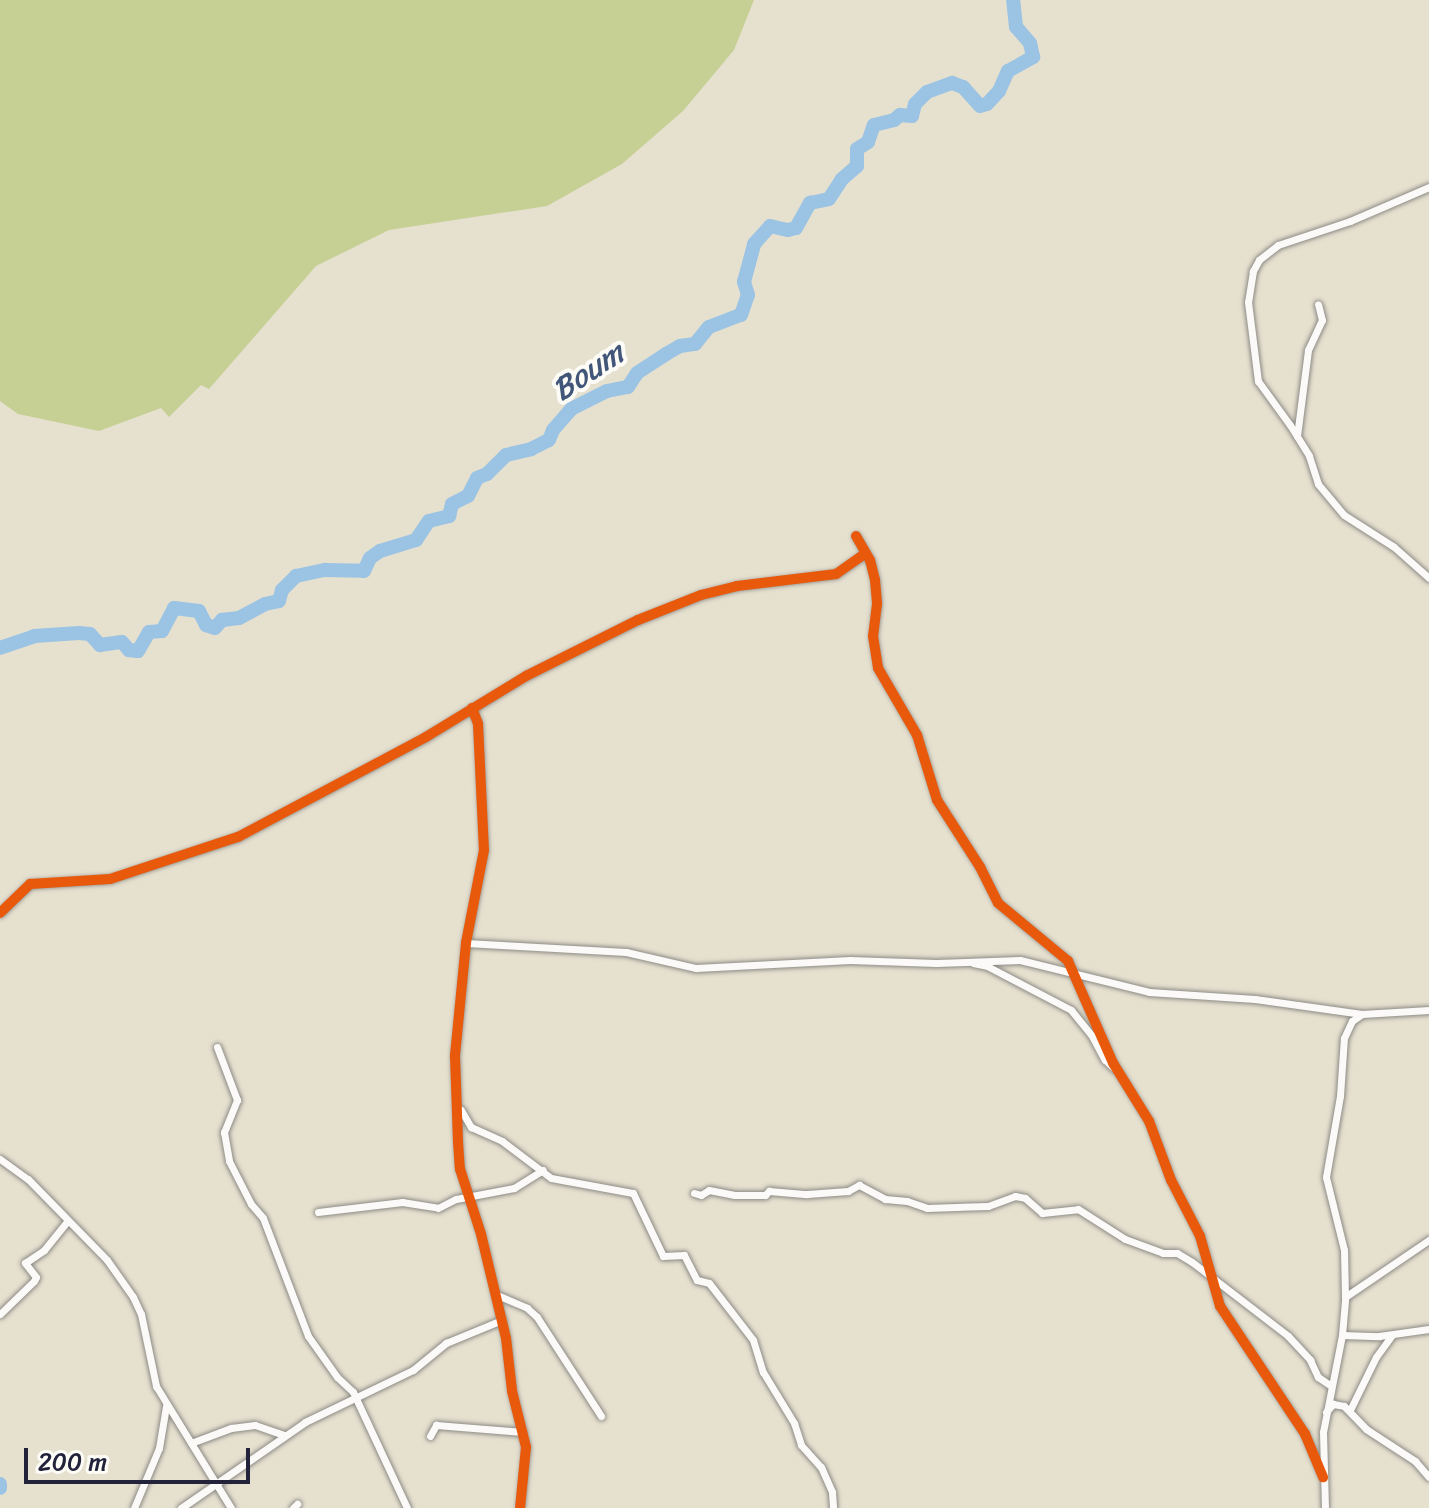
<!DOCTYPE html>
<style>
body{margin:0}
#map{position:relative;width:1429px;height:1508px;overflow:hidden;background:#e6e0cf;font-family:Sriracha,sans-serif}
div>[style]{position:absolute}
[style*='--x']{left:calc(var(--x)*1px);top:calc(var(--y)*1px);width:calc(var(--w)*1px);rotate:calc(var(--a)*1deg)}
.green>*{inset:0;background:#c6d095}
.river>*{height:14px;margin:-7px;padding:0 7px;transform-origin:7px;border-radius:7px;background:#9ac3e4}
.roads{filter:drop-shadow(0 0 2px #8d8b86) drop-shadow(0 0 2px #8d8b86)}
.street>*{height:7px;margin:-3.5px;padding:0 3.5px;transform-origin:3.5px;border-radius:3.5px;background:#fbfaf8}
.cycleway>*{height:10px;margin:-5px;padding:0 5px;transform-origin:5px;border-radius:5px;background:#e8590c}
span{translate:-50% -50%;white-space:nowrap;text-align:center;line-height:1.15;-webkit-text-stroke:8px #fdfcf7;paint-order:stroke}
.water-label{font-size:32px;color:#415679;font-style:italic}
.scale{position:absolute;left:24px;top:1448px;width:226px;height:36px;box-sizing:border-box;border:4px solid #22223b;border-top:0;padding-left:10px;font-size:24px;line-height:28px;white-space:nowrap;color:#22223b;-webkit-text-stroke:6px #fdfcf7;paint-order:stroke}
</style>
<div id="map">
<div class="green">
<div style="clip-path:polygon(0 0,754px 0,734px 50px,683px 111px,622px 164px,547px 206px,389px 230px,316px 266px,209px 389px,201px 385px,169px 417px,161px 408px,99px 431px,18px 414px,0 401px)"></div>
</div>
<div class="river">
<div style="--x:0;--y:648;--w:36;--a:-19"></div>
<div style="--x:34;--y:636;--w:45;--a:-3.8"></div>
<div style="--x:79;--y:633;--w:11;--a:5"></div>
<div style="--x:90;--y:634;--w:15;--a:48"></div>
<div style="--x:100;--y:645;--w:22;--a:-8"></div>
<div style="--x:122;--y:642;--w:11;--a:49"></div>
<div style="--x:129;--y:650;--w:9;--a:6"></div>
<div style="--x:138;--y:651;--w:22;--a:-60"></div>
<div style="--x:149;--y:632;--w:13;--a:-4"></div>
<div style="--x:162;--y:631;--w:26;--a:-62"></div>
<div style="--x:174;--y:608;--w:25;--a:7"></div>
<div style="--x:199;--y:611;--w:16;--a:63"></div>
<div style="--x:206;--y:625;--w:9;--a:18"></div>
<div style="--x:215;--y:628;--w:11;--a:-49"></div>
<div style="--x:222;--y:620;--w:17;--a:-7"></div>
<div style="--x:239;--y:618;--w:30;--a:-28"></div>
<div style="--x:265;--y:604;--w:14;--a:-12"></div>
<div style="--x:279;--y:601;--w:11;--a:-75"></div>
<div style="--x:282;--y:590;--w:20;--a:-45"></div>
<div style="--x:296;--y:576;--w:30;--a:-12"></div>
<div style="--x:325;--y:570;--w:39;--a:1"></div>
<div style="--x:364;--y:571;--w:14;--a:-65"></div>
<div style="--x:370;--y:558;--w:12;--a:-35"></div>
<div style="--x:380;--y:551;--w:38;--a:-17"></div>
<div style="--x:416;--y:540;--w:23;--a:-56"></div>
<div style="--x:429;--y:521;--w:21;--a:-14"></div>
<div style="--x:449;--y:516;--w:12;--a:-76"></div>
<div style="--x:452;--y:504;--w:18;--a:-27"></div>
<div style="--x:468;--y:496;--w:20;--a:-63"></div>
<div style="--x:477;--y:478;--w:11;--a:-22"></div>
<div style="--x:487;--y:474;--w:27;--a:-45"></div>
<div style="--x:506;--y:455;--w:26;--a:-13"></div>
<div style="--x:531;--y:449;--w:20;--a:-27"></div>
<div style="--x:549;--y:440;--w:11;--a:-68"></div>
<div style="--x:553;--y:430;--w:28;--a:-49"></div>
<div style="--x:571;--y:409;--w:40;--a:-26.6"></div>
<div style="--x:607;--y:391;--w:21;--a:-11"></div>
<div style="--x:628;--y:387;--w:17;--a:-57"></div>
<div style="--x:637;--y:373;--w:35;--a:-33"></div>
<div style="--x:666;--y:354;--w:16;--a:-30"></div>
<div style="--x:680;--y:346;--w:15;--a:-8"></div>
<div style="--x:695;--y:344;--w:22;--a:-51"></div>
<div style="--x:709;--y:327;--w:34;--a:-21"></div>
<div style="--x:741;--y:315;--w:21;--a:-71"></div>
<div style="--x:748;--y:295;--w:14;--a:-107"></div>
<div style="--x:744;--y:282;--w:39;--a:-75"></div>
<div style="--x:754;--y:244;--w:24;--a:-48"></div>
<div style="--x:770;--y:226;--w:18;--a:13"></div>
<div style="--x:788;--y:230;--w:8;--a:-14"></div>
<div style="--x:796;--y:228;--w:29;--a:-61"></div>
<div style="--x:810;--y:203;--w:19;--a:-12"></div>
<div style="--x:829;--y:199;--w:24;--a:-57"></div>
<div style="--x:842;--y:179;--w:20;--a:-41"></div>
<div style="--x:857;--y:166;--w:17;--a:-90"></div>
<div style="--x:857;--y:149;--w:13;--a:-32"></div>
<div style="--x:868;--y:142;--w:18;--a:-71"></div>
<div style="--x:874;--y:125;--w:21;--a:-14"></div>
<div style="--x:894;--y:120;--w:8;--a:-40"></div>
<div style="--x:900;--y:115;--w:12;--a:5"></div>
<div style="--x:912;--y:116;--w:12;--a:-76"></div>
<div style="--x:915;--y:104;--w:17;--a:-45"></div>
<div style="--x:927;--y:92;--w:27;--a:-20"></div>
<div style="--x:952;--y:83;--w:12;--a:20"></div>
<div style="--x:963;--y:87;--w:25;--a:48"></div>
<div style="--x:980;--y:106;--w:7;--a:-16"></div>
<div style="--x:987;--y:104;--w:18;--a:-47"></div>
<div style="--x:999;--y:91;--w:22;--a:-66"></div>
<div style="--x:1008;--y:71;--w:29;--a:-29"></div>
<div style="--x:1033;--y:57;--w:14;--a:-102"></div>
<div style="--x:1030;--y:43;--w:21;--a:-131"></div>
<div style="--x:1016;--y:27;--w:27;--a:-96"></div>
<div style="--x:0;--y:1484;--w:4;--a:90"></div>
</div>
<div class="roads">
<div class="street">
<div style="--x:1429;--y:187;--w:86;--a:156.7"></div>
<div style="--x:1350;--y:221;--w:76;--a:161.6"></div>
<div style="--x:1278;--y:245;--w:24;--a:142"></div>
<div style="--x:1259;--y:260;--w:13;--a:119"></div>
<div style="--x:1253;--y:271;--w:31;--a:99"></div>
<div style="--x:1248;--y:302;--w:80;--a:82.8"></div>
<div style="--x:1258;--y:381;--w:54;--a:54"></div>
<div style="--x:1290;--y:425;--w:36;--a:58"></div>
<div style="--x:1309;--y:456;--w:29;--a:72"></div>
<div style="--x:1318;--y:484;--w:40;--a:50"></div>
<div style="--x:1344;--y:515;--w:59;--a:32.6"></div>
<div style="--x:1394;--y:547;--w:47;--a:41.5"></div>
<div style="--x:1297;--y:436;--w:87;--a:-82.7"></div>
<div style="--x:1308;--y:350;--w:33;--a:-65"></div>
<div style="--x:1322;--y:320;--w:16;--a:-104"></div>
<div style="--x:856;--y:536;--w:28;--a:60"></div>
<div style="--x:870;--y:560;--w:21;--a:76"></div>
<div style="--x:875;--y:580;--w:24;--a:85"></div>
<div style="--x:877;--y:604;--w:32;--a:97"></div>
<div style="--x:873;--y:636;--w:32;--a:81"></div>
<div style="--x:878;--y:668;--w:78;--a:59.8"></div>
<div style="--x:917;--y:735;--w:68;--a:72.9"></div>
<div style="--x:937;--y:800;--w:80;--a:57.3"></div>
<div style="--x:980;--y:867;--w:40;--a:63.4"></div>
<div style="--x:998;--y:903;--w:91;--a:39.6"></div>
<div style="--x:1068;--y:961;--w:111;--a:66.2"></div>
<div style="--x:1113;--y:1063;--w:68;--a:58.2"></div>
<div style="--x:1149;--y:1121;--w:63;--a:69.6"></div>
<div style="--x:1171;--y:1180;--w:63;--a:62.6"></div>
<div style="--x:1200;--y:1236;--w:73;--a:74.1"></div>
<div style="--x:1220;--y:1306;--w:154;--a:56.4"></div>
<div style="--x:1305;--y:1434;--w:47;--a:67.3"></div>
<div style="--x:472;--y:708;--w:17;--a:69"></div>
<div style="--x:478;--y:724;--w:126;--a:87.3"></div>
<div style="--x:484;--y:850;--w:95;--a:101"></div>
<div style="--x:466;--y:943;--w:114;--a:95.6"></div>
<div style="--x:455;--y:1056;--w:86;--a:88"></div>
<div style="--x:458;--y:1142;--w:27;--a:86"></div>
<div style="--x:460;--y:1169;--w:68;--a:72.1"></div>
<div style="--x:481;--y:1234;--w:107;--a:76.5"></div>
<div style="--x:506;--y:1338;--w:53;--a:83.5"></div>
<div style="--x:512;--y:1391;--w:58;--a:76"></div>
<div style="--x:526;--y:1447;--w:61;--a:95.6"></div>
<div style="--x:0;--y:913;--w:42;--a:-44"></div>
<div style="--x:30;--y:884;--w:80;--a:-3.6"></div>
<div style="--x:110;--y:879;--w:135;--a:-18.2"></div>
<div style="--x:238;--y:837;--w:213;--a:-28"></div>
<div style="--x:426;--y:737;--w:117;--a:-31.4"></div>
<div style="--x:526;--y:676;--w:125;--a:-26.6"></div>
<div style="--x:638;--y:620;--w:68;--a:-21.6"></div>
<div style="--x:701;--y:595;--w:37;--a:-14"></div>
<div style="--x:737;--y:586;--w:100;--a:-6.9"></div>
<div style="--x:836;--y:574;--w:35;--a:-35"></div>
<div style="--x:466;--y:943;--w:160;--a:3.2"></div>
<div style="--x:626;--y:952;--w:72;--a:12.9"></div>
<div style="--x:696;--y:968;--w:154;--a:-3"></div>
<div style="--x:850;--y:960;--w:86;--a:2"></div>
<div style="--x:936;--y:963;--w:84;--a:-2"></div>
<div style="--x:1020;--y:960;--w:133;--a:13.9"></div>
<div style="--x:1149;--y:992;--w:106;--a:3.8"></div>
<div style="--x:1255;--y:999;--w:108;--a:8"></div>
<div style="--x:973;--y:963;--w:14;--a:12"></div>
<div style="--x:987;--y:966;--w:95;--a:27.6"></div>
<div style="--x:1071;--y:1010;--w:33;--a:51"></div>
<div style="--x:1092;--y:1036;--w:27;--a:62"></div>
<div style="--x:1105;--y:1060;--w:12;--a:42"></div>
<div style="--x:217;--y:1047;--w:57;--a:69.3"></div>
<div style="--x:237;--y:1100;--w:35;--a:112"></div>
<div style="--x:224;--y:1132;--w:29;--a:80"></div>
<div style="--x:229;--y:1161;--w:48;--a:62.9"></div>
<div style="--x:251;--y:1204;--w:18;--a:49"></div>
<div style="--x:263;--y:1218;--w:126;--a:69.1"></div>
<div style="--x:308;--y:1336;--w:50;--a:54.7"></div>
<div style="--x:337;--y:1377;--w:22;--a:43"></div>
<div style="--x:353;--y:1392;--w:128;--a:65"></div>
<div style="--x:461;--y:1110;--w:20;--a:60"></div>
<div style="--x:471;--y:1127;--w:34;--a:24"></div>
<div style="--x:502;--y:1141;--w:61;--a:37.1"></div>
<div style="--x:551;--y:1178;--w:83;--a:10.4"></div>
<div style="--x:633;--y:1193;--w:70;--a:64.5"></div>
<div style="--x:663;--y:1256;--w:21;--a:-3"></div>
<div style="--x:684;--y:1255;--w:28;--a:63"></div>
<div style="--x:697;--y:1280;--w:12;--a:14"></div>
<div style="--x:709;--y:1283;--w:72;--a:52.3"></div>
<div style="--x:753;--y:1340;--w:34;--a:73"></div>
<div style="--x:763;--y:1372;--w:60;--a:58.7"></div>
<div style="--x:794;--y:1423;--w:23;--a:72"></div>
<div style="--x:801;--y:1445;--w:30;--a:48"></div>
<div style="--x:821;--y:1467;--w:27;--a:66"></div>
<div style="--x:832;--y:1492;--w:16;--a:86"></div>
<div style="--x:0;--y:1159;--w:34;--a:36"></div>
<div style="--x:28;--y:1179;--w:113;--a:45.7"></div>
<div style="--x:107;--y:1260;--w:45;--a:54.9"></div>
<div style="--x:133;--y:1297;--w:19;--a:65"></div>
<div style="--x:141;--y:1314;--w:74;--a:78.2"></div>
<div style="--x:156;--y:1386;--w:143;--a:58.4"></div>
<div style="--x:694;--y:1193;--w:7;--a:16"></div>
<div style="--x:701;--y:1195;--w:9;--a:-32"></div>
<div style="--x:709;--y:1190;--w:26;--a:11"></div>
<div style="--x:735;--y:1195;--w:30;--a:0"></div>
<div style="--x:765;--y:1195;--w:6;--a:-45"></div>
<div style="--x:769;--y:1191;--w:38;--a:5"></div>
<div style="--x:807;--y:1194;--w:41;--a:-4.2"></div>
<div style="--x:848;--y:1191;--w:13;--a:-29"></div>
<div style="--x:859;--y:1185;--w:30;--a:28"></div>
<div style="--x:885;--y:1199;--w:22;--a:5"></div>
<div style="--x:907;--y:1201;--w:21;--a:19"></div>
<div style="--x:927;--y:1208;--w:61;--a:-1.9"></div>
<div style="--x:988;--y:1206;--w:29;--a:-20"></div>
<div style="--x:1015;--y:1196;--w:10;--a:11"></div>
<div style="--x:1025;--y:1198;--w:23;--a:41"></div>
<div style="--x:1042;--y:1213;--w:36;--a:-6"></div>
<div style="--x:1078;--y:1209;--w:56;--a:32.6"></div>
<div style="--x:1125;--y:1239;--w:40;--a:20.2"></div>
<div style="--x:1163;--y:1253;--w:14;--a:0"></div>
<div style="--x:1177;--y:1253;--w:17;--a:31"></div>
<div style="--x:1192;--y:1262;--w:121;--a:37.6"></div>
<div style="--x:1288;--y:1336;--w:33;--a:47"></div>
<div style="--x:1310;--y:1360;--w:19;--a:65"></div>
<div style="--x:1318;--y:1377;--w:14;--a:34"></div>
<div style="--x:318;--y:1212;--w:85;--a:-6.8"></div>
<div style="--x:402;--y:1202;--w:36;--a:9"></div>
<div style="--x:438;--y:1208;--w:20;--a:-27"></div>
<div style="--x:456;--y:1199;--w:59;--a:-10.7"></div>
<div style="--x:514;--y:1188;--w:34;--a:-32"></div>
<div style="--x:497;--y:1295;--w:33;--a:23"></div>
<div style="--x:527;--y:1308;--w:13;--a:42"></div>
<div style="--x:537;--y:1317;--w:118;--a:57.1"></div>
<div style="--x:1345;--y:1297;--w:102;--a:-34.2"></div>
<div style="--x:0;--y:1314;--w:47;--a:-44.1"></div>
<div style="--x:34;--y:1281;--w:4;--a:-63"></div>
<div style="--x:36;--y:1277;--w:18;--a:-128"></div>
<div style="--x:25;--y:1263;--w:23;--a:-34"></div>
<div style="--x:44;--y:1250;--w:36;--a:-51"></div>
<div style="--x:1342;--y:1335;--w:37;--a:2"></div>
<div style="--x:1379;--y:1336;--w:50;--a:-8"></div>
<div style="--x:1350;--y:1410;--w:59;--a:-63.9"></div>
<div style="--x:1376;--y:1357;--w:27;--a:-54"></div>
<div style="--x:1326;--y:1412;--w:11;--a:-49"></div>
<div style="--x:1333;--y:1404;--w:11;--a:10"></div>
<div style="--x:1344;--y:1406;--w:32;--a:46"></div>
<div style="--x:1366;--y:1429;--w:59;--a:33.1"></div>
<div style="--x:1415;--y:1461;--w:21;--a:49"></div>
<div style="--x:430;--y:1436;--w:13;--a:-61"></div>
<div style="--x:436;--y:1425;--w:87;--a:4.6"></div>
<div style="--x:191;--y:1443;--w:43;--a:-20.6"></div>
<div style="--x:231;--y:1428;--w:24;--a:-7"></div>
<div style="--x:255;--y:1425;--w:31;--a:19"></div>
<div style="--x:134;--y:1508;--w:65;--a:-67.4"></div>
<div style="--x:159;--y:1448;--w:43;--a:-80.5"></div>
<div style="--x:181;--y:1508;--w:151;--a:-34.7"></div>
<div style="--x:305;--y:1422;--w:120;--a:-25.7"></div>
<div style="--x:413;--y:1370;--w:43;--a:-39.3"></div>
<div style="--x:446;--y:1343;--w:61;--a:-22.3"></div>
<div style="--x:293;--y:1508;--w:6;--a:-45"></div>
<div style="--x:1325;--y:1508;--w:76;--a:-91.5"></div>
<div style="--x:1323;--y:1432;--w:99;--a:-78.9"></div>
<div style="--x:1342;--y:1335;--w:38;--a:-85"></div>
<div style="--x:1345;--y:1297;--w:47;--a:-91.2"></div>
<div style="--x:1344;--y:1250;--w:75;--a:-103.9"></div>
<div style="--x:1326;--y:1177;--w:82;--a:-80.2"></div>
<div style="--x:1340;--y:1096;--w:58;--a:-86.1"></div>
<div style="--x:1344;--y:1038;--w:19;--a:-65"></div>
<div style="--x:1352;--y:1021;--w:12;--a:-35"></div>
<div style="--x:1362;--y:1014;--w:67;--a:-3.4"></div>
</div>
</div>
<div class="cycleway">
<div style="--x:856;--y:536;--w:28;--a:60"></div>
<div style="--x:870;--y:560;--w:21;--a:76"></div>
<div style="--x:875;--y:580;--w:24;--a:85"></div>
<div style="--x:877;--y:604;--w:32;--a:97"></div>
<div style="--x:873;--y:636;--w:32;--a:81"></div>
<div style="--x:878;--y:668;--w:78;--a:59.8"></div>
<div style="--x:917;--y:735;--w:68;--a:72.9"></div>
<div style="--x:937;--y:800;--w:80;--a:57.3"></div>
<div style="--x:980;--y:867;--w:40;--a:63.4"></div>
<div style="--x:998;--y:903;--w:91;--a:39.6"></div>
<div style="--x:1068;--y:961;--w:111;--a:66.2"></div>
<div style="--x:1113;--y:1063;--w:68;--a:58.2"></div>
<div style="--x:1149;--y:1121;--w:63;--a:69.6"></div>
<div style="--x:1171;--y:1180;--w:63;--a:62.6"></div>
<div style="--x:1200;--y:1236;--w:73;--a:74.1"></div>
<div style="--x:1220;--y:1306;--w:154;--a:56.4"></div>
<div style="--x:1305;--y:1434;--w:47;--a:67.3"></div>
<div style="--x:472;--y:708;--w:17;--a:69"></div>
<div style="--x:478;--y:724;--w:126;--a:87.3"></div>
<div style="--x:484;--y:850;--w:95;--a:101"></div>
<div style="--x:466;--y:943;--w:114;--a:95.6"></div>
<div style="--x:455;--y:1056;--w:86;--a:88"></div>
<div style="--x:458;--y:1142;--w:27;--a:86"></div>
<div style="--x:460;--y:1169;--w:68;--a:72.1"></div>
<div style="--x:481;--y:1234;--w:107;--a:76.5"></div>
<div style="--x:506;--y:1338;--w:53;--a:83.5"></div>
<div style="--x:512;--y:1391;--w:58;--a:76"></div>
<div style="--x:526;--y:1447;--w:61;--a:95.6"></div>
<div style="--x:0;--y:913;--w:42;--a:-44"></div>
<div style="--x:30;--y:884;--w:80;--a:-3.6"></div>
<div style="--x:110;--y:879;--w:135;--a:-18.2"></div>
<div style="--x:238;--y:837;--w:213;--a:-28"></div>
<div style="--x:426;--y:737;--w:117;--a:-31.4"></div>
<div style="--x:526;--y:676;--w:125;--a:-26.6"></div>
<div style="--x:638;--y:620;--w:68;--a:-21.6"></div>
<div style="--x:701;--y:595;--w:37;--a:-14"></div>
<div style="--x:737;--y:586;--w:100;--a:-6.9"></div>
<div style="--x:836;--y:574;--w:35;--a:-35"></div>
</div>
<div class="water-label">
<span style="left:588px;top:372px;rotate:-34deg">Boum</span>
</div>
<div class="scale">200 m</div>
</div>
